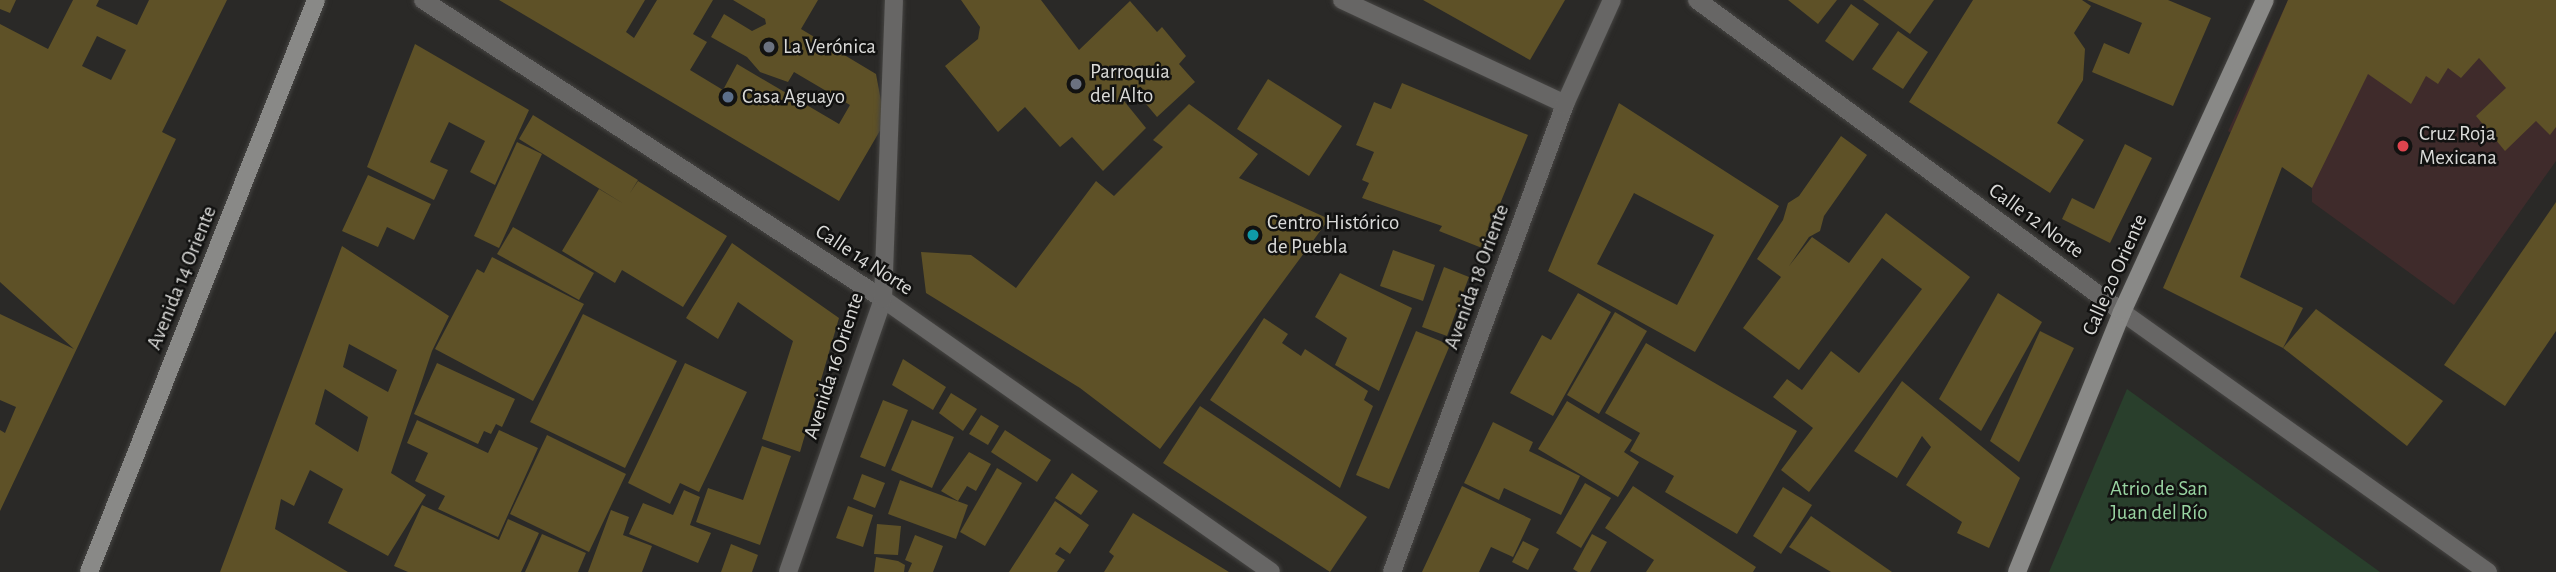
<!DOCTYPE html>
<meta charset="utf-8">
<style>
body{margin:0}
#map{position:relative;width:2556px;height:572px;overflow:hidden;background:#2a2927;font-family:"Alegreya Sans",sans-serif}
div>[style]{position:absolute}
[style*='--x']{left:calc(var(--x)*1px);top:calc(var(--y)*1px);width:calc(var(--w)*1px);rotate:calc(var(--a)*1deg)}
.medical>*{inset:0;background:#3f2b2b}
.green>*{inset:0;background:#293f2c}
.building>*{inset:0;background:#5e5127}
.roads{filter:drop-shadow(0 0 2px #464543) drop-shadow(0 0 2px #464543)}
.street>*{height:18px;margin:-9px;padding:0 9px;transform-origin:9px;border-radius:9px;background:#676665}
.secondary>*{height:18px;margin:-9px;padding:0 9px;transform-origin:9px;border-radius:9px;background:#898987}
.dots>*{width:19px;height:19px;translate:-50% -50%;box-sizing:border-box;border:4px solid #121211;border-radius:50%}
span{translate:-50% -50%;white-space:nowrap;text-align:center;line-height:1.15;-webkit-text-stroke:5px #121211;paint-order:stroke}
.poi-label{font-size:21px;color:#dadad8}
.left{translate:0 -50%;text-align:left}
.street-label{font-size:21px;color:#dadad8}
.park-label{font-size:21px;color:#98d3a1}
</style>
<div id="map">
<div class="medical">
<div style="clip-path:polygon(2288px 0,2556px 0,2556px 161px,2454px 305px,2312px 202px,2312px 187px,2228px 131px)"></div>
</div>
<div class="green">
<div style="clip-path:polygon(2127px 389px,2380px 572px,2049px 572px)"></div>
</div>
<div class="building">
<div style="clip-path:polygon(0 0,16px 0,10px 13px,0 9px)"></div>
<div style="clip-path:polygon(evenodd,73px 0,99px 0,96px 6px,137px 25px,149px 0,227px 0,162px 132px,176px 139px,0 511px,0 430px,5px 433px,16px 407px,0 400px,0 314px,74px 349px,0 282px,0 24px,48px 49px,73px 0,97px 36px,126px 50px,111px 80px,82px 66px,97px 36px)"></div>
<div style="clip-path:polygon(499px 0,645px 0,626px 32px,634px 38px,657px 0,713px 0,693px 34px,707px 42px,690px 70px,723px 90px,737px 64px,839px 124px,850px 105px,794px 72px,788px 82px,760px 72px,747px 57px,711px 37px,724px 14px,752px 31px,766px 24px,765px 19px,733px 0,818px 0,801px 29px,876px 74px,885px 122px,839px 201px)"></div>
<div style="clip-path:polygon(961px 0,1041px 0,1079px 50px,1130px 1px,1157px 32px,1162px 27px,1186px 56px,1179px 64px,1195px 82px,1157px 117px,1131px 86px,1120px 96px,1146px 128px,1103px 171px,1072px 137px,1060px 147px,1025px 107px,998px 132px,945px 66px,978px 39px,980px 27px)"></div>
<div style="clip-path:polygon(1423px 0,1565px 0,1530px 60px)"></div>
<div style="clip-path:polygon(1788px 0,1837px 0,1818px 24px)"></div>
<div style="clip-path:polygon(1863px 0,1934px 0,1910px 34px)"></div>
<div style="clip-path:polygon(1973px 0,2082px 0,2091px 6px,2074px 33px,2085px 49px,2083px 80px,2057px 123px,2084px 140px,2050px 193px,1909px 102px)"></div>
<div style="clip-path:polygon(2087px 0,2168px 0,2211px 18px,2173px 106px,2092px 72px,2104px 43px,2129px 54px,2142px 23px)"></div>
<div style="clip-path:polygon(2288px 0,2556px 0,2556px 127px,2550px 135px,2536px 121px,2505px 151px,2476px 116px,2506px 88px,2479px 58px,2461px 78px,2448px 68px,2438px 84px,2426px 76px,2411px 104px,2368px 74px,2312px 188px,2282px 167px,2240px 277px,2303px 308px,2283px 348px,2163px 288px)"></div>
<div style="clip-path:polygon(1851px 4px,1879px 24px,1853px 61px,1825px 41px)"></div>
<div style="clip-path:polygon(1898px 31px,1928px 52px,1903px 89px,1872px 69px)"></div>
<div style="clip-path:polygon(415px 44px,529px 110px,495px 185px,470px 172px,485px 141px,449px 122px,430px 162px,448px 170px,434px 200px,367px 167px)"></div>
<div style="clip-path:polygon(1268px 79px,1342px 126px,1309px 176px,1237px 129px)"></div>
<div style="clip-path:polygon(1402px 83px,1528px 135px,1482px 248px,1439px 231px,1442px 226px,1362px 198px,1369px 183px,1362px 180px,1374px 152px,1356px 145px,1374px 102px,1391px 109px)"></div>
<div style="clip-path:polygon(evenodd,1619px 103px,1779px 206px,1695px 352px,1548px 271px,1619px 103px,1634px 193px,1714px 235px,1677px 305px,1597px 264px,1634px 193px)"></div>
<div style="clip-path:polygon(1189px 104px,1258px 154px,1239px 178px,1329px 219px,1160px 449px,1080px 388px,926px 293px,921px 252px,971px 255px,1016px 288px,1096px 181px,1114px 196px,1163px 147px,1153px 140px)"></div>
<div style="clip-path:polygon(533px 115px,638px 180px,630px 193px,638px 181px,727px 236px,683px 307px,622px 270px,615px 283px,562px 251px,599px 189px,624px 204px,519px 139px)"></div>
<div style="clip-path:polygon(1841px 136px,1867px 155px,1824px 216px,1820px 231px,1809px 237px,1789px 266px,1812px 237px,1849px 263px,1886px 213px,1970px 277px,1809px 492px,1781px 470px,1813px 428px,1773px 397px,1787px 379px,1802px 390px,1831px 351px,1859px 373px,1922px 289px,1882px 258px,1799px 370px,1743px 328px,1781px 277px,1757px 259px,1783px 220px,1788px 203px,1799px 196px)"></div>
<div style="clip-path:polygon(517px 142px,542px 154px,499px 248px,474px 236px)"></div>
<div style="clip-path:polygon(2125px 144px,2152px 158px,2110px 243px,2062px 219px,2072px 198px,2094px 209px)"></div>
<div style="clip-path:polygon(368px 175px,431px 204px,414px 240px,387px 227px,378px 247px,342px 231px)"></div>
<div style="clip-path:polygon(2556px 202px,2556px 331px,2505px 406px,2444px 365px)"></div>
<div style="clip-path:polygon(513px 227px,594px 273px,579px 300px,497px 254px)"></div>
<div style="clip-path:polygon(732px 243px,839px 318px,800px 452px,762px 439px,793px 341px,738px 302px,718px 339px,686px 318px)"></div>
<div style="clip-path:polygon(evenodd,342px 246px,449px 316px,432px 351px,391px 473px,426px 495px,388px 556px,328px 523px,343px 489px,310px 470px,294px 506px,281px 499px,275px 529px,348px 572px,220px 572px,342px 246px,349px 344px,397px 370px,388px 392px,343px 367px,349px 344px,342px 246px,325px 389px,368px 417px,358px 452px,315px 424px,325px 389px)"></div>
<div style="clip-path:polygon(1393px 250px,1435px 265px,1423px 301px,1380px 286px)"></div>
<div style="clip-path:polygon(492px 257px,584px 304px,533px 401px,435px 349px,477px 269px,484px 273px)"></div>
<div style="clip-path:polygon(1444px 267px,1469px 277px,1447px 336px,1422px 327px)"></div>
<div style="clip-path:polygon(1340px 273px,1412px 308px,1379px 391px,1335px 365px,1347px 338px,1315px 317px)"></div>
<div style="clip-path:polygon(1578px 293px,1611px 312px,1553px 416px,1510px 393px,1542px 335px,1551px 340px)"></div>
<div style="clip-path:polygon(1998px 293px,2042px 322px,1981px 431px,1939px 399px)"></div>
<div style="clip-path:polygon(2316px 309px,2443px 401px,2407px 446px,2283px 348px)"></div>
<div style="clip-path:polygon(1615px 312px,1647px 331px,1599px 414px,1567px 395px)"></div>
<div style="clip-path:polygon(583px 314px,677px 361px,625px 468px,530px 422px)"></div>
<div style="clip-path:polygon(1264px 318px,1288px 334px,1282px 343px,1301px 356px,1305px 349px,1368px 391px,1364px 400px,1373px 406px,1340px 488px,1210px 400px)"></div>
<div style="clip-path:polygon(1416px 331px,1450px 345px,1389px 489px,1356px 475px)"></div>
<div style="clip-path:polygon(2040px 331px,2074px 348px,2019px 462px,1990px 441px)"></div>
<div style="clip-path:polygon(1646px 343px,1797px 431px,1737px 534px,1665px 492px,1674px 476px,1630px 451px,1640px 433px,1605px 413px)"></div>
<div style="clip-path:polygon(903px 359px,946px 387px,933px 410px,892px 385px)"></div>
<div style="clip-path:polygon(437px 363px,515px 399px,502px 427px,496px 424px,491px 434px,484px 431px,478px 444px,414px 414px)"></div>
<div style="clip-path:polygon(685px 363px,747px 392px,699px 492px,680px 483px,670px 504px,628px 483px)"></div>
<div style="clip-path:polygon(1902px 381px,2020px 478px,1989px 548px,1957px 533px,1962px 522px,1906px 485px,1931px 447px,1922px 436px,1897px 478px,1854px 451px)"></div>
<div style="clip-path:polygon(951px 393px,977px 409px,963px 431px,939px 413px)"></div>
<div style="clip-path:polygon(883px 400px,908px 410px,885px 467px,860px 457px)"></div>
<div style="clip-path:polygon(1567px 401px,1632px 440px,1624px 452px,1639px 462px,1618px 497px,1538px 449px)"></div>
<div style="clip-path:polygon(1200px 406px,1367px 517px,1330px 572px,1163px 463px)"></div>
<div style="clip-path:polygon(981px 415px,999px 426px,988px 445px,969px 434px)"></div>
<div style="clip-path:polygon(417px 420px,488px 453px,499px 430px,538px 448px,498px 537px,438px 509px,445px 496px,415px 481px,428px 453px,407px 443px)"></div>
<div style="clip-path:polygon(912px 420px,954px 437px,932px 488px,891px 470px)"></div>
<div style="clip-path:polygon(1493px 422px,1533px 442px,1529px 451px,1580px 476px,1561px 515px,1504px 488px,1499px 500px,1464px 483px)"></div>
<div style="clip-path:polygon(1005px 430px,1051px 460px,1037px 482px,991px 452px)"></div>
<div style="clip-path:polygon(547px 435px,626px 474px,589px 552px,510px 514px)"></div>
<div style="clip-path:polygon(762px 446px,791px 456px,760px 545px,696px 522px,708px 488px,743px 500px)"></div>
<div style="clip-path:polygon(969px 452px,991px 464px,976px 491px,967px 486px,958px 501px,941px 491px)"></div>
<div style="clip-path:polygon(997px 468px,1022px 483px,985px 546px,960px 532px)"></div>
<div style="clip-path:polygon(1072px 473px,1098px 491px,1081px 515px,1055px 498px)"></div>
<div style="clip-path:polygon(862px 474px,885px 483px,875px 508px,853px 499px)"></div>
<div style="clip-path:polygon(900px 480px,968px 505px,956px 539px,888px 514px)"></div>
<div style="clip-path:polygon(1585px 483px,1611px 498px,1581px 548px,1556px 533px)"></div>
<div style="clip-path:polygon(1462px 486px,1531px 519px,1513px 557px,1491px 547px,1479px 572px,1422px 572px)"></div>
<div style="clip-path:polygon(1633px 486px,1756px 567px,1753px 572px,1646px 572px,1654px 560px,1605px 528px)"></div>
<div style="clip-path:polygon(1783px 487px,1812px 505px,1781px 554px,1753px 536px)"></div>
<div style="clip-path:polygon(684px 490px,700px 497px,690px 525px,711px 533px,698px 563px,629px 534px,643px 503px,673px 515px)"></div>
<div style="clip-path:polygon(1055px 501px,1089px 525px,1070px 554px,1060px 547px,1055px 554px,1065px 560px,1057px 572px,1009px 572px)"></div>
<div style="clip-path:polygon(422px 505px,499px 540px,508px 519px,539px 533px,521px 572px,408px 572px,394px 566px)"></div>
<div style="clip-path:polygon(848px 506px,873px 515px,863px 547px,836px 538px)"></div>
<div style="clip-path:polygon(611px 510px,629px 517px,623px 535px,652px 546px,642px 572px,588px 572px)"></div>
<div style="clip-path:polygon(1133px 513px,1229px 572px,1104px 572px,1114px 556px,1109px 552px)"></div>
<div style="clip-path:polygon(1811px 516px,1892px 572px,1831px 572px,1789px 547px)"></div>
<div style="clip-path:polygon(877px 524px,901px 526px,898px 555px,874px 554px)"></div>
<div style="clip-path:polygon(542px 534px,586px 553px,578px 572px,525px 572px)"></div>
<div style="clip-path:polygon(1592px 534px,1607px 542px,1590px 572px,1578px 572px,1573px 569px)"></div>
<div style="clip-path:polygon(915px 535px,943px 546px,933px 572px,908px 572px,912px 563px,905px 560px)"></div>
<div style="clip-path:polygon(1523px 541px,1539px 549px,1528px 570px,1512px 562px)"></div>
<div style="clip-path:polygon(731px 544px,758px 555px,752px 572px,721px 572px)"></div>
<div style="clip-path:polygon(876px 557px,898px 561px,905px 565px,904px 572px,874px 572px)"></div>
</div>
<div class="roads">
<div class="street">
<div style="--x:423;--y:0;--w:549;--a:33.02"></div>
<div style="--x:883;--y:299;--w:474;--a:35.1"></div>
<div style="--x:1342;--y:0;--w:246;--a:25"></div>
<div style="--x:1697;--y:0;--w:527;--a:36.28"></div>
<div style="--x:2122;--y:312;--w:449;--a:35.4"></div>
<div style="--x:788;--y:572;--w:289;--a:-70.8"></div>
<div style="--x:883;--y:299;--w:299;--a:-87.9"></div>
<div style="--x:1392;--y:572;--w:499;--a:-69.7"></div>
<div style="--x:1565;--y:104;--w:114;--a:-65.7"></div>
</div>
<div class="secondary">
<div style="--x:89;--y:572;--w:615;--a:-68.35"></div>
<div style="--x:2017;--y:572;--w:280;--a:-68"></div>
<div style="--x:2122;--y:312;--w:343;--a:-65.4"></div>
</div>
</div>
<div class="dots">
<div style="left:769px;top:47px;background:#6b7280"></div>
<div style="left:1076px;top:84px;background:#6b7280"></div>
<div style="left:728px;top:97px;background:#5c6f8a"></div>
<div style="left:2403px;top:146px;background:#e0444e"></div>
<div style="left:1253px;top:235px;background:#0f9aa8"></div>
</div>
<div class="poi-label">
<span class="left" style="left:783px;top:47px">La Verónica</span>
<span class="left" style="left:1090px;top:84px">Parroquia<br>del Alto</span>
<span class="left" style="left:742px;top:97px">Casa Aguayo</span>
<span class="left" style="left:2419px;top:146px">Cruz Roja<br>Mexicana</span>
<span class="left" style="left:1267px;top:235px">Centro Histórico<br>de Puebla</span>
</div>
<div class="street-label">
<span style="left:2036px;top:221px;rotate:36deg">Calle 12 Norte</span>
<span style="left:864px;top:260px;rotate:33deg">Calle 14 Norte</span>
<span style="left:2115px;top:275px;rotate:-66deg">Calle 20 Oriente</span>
<span style="left:1477px;top:277px;rotate:-70deg">Avenida 18 Oriente</span>
<span style="left:182px;top:278px;rotate:-68deg">Avenida 14 Oriente</span>
<span style="left:834px;top:366px;rotate:-72deg">Avenida 16 Oriente</span>
</div>
<div class="park-label">
<span style="left:2159px;top:501px">Atrio de San<br>Juan del Río</span>
</div>
</div>
